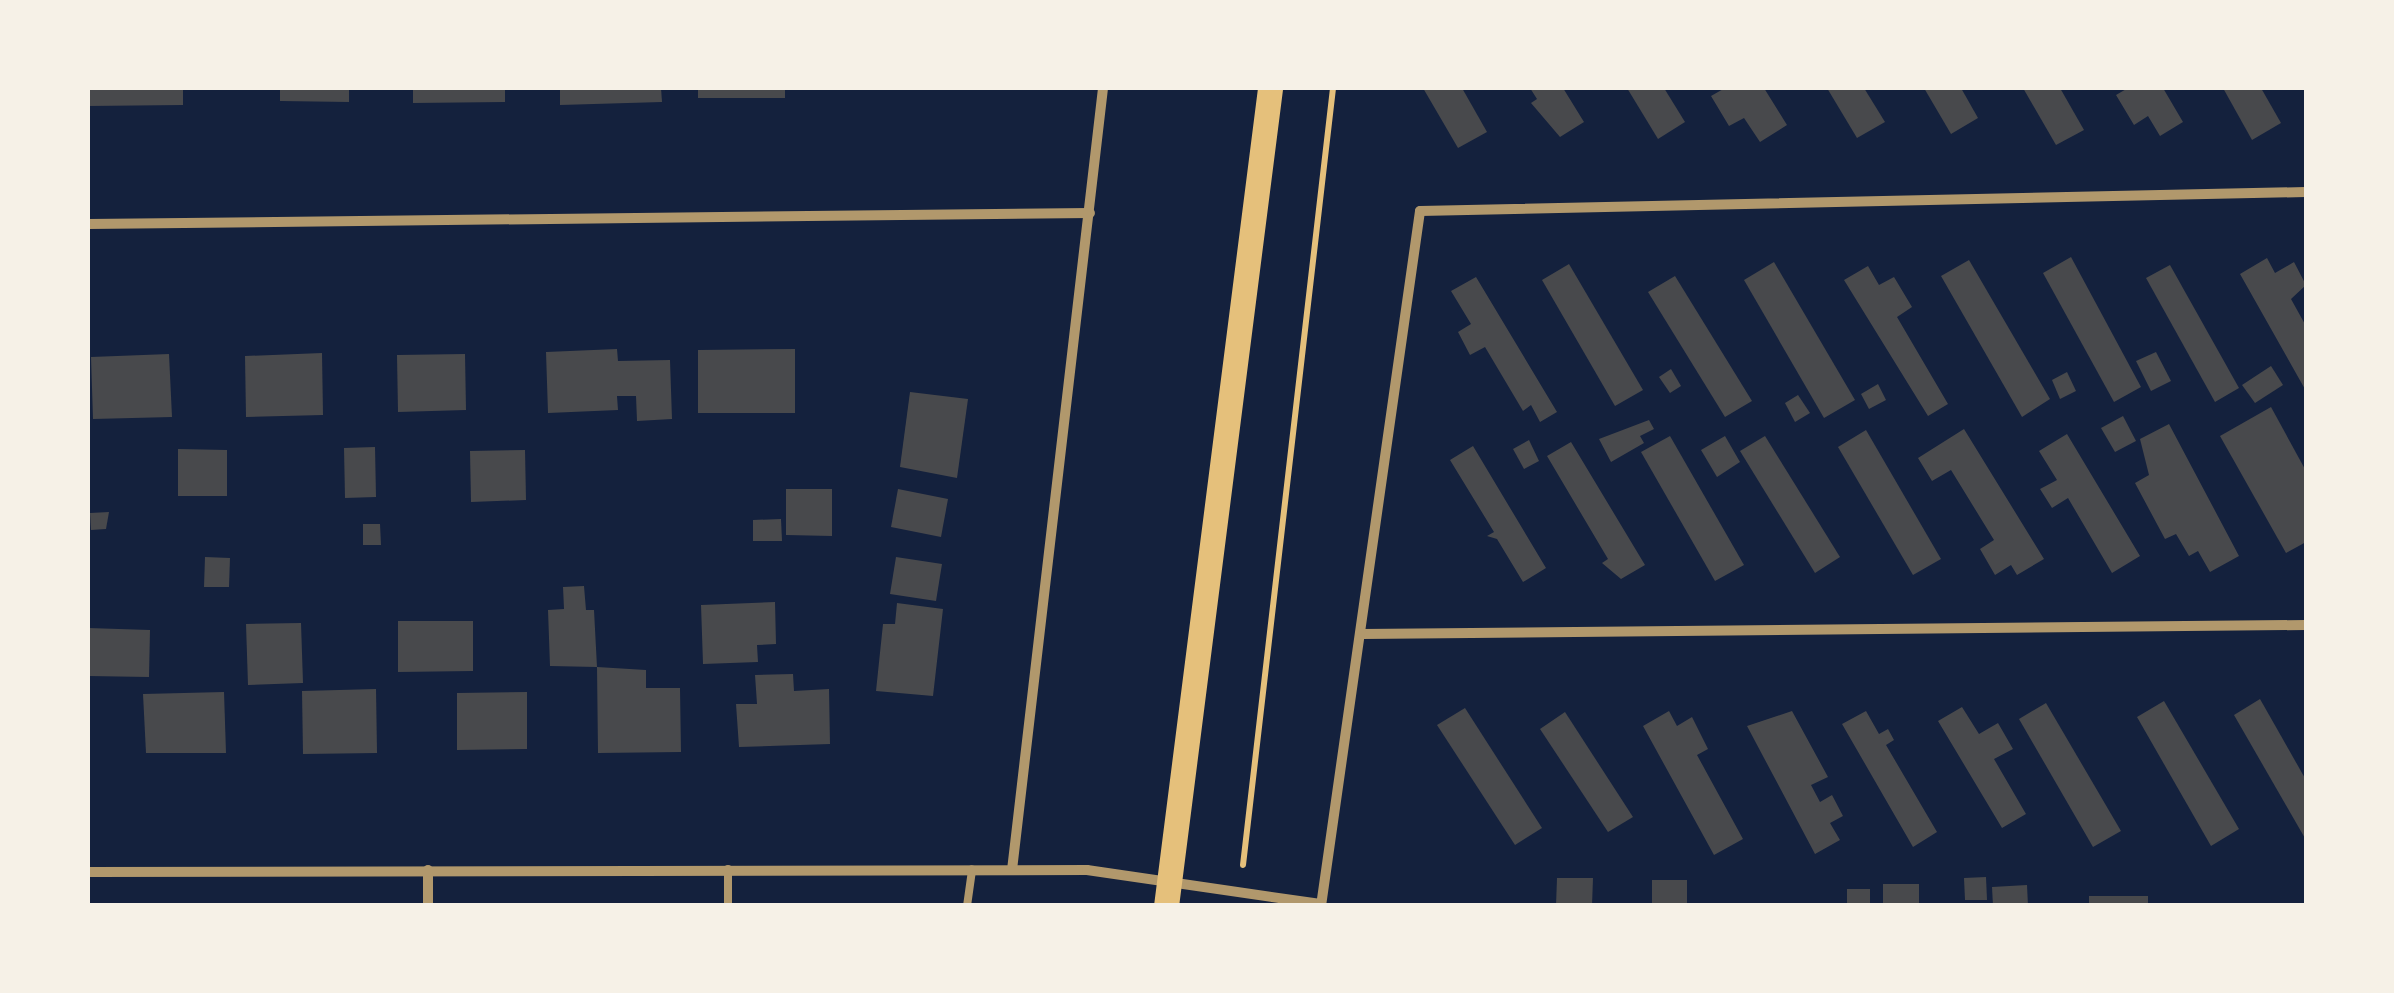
<!DOCTYPE html>
<style>
body{margin:0}
#map{position:relative;width:2394px;height:993px;overflow:hidden;background:#14213d;font-family:"Space Grotesk",sans-serif}
div>[style]{position:absolute}
[style*='--x']{left:calc(var(--x)*1px);top:calc(var(--y)*1px);width:calc(var(--w)*1px);rotate:calc(var(--a)*1deg)}
.building>*{inset:0;background:#48494c}
.path>*{height:6px;margin:-3px;padding:0 3px;transform-origin:3px;border-radius:3px;background:#e5c07b}
.service>*{height:8px;margin:-4px;padding:0 4px;transform-origin:4px;border-radius:4px;background:#b1986c}
.minor>*{height:10px;margin:-5px;padding:0 5px;transform-origin:5px;border-radius:5px;background:#b1986c}
.primary>*{height:25px;margin:-12.5px;padding:0 12.5px;transform-origin:12.5px;border-radius:12.5px;background:#e5c07b}
span{translate:-50% -50%;white-space:nowrap;text-align:center;line-height:1.15;-webkit-text-stroke:9px #f6f1e7;paint-order:stroke}
.frame{position:absolute;inset:0;border:90px solid #f6f1e7;pointer-events:none}
</style>
<div id="map">
<div class="building">
<div style="clip-path:polygon(88px 88px,183px 88px,183px 105px,88px 106px)"></div>
<div style="clip-path:polygon(280px 88px,349px 88px,349px 102px,280px 101px)"></div>
<div style="clip-path:polygon(413px 88px,505px 88px,505px 102px,413px 103px)"></div>
<div style="clip-path:polygon(560px 88px,661px 88px,662px 102px,560px 105px)"></div>
<div style="clip-path:polygon(698px 88px,785px 88px,785px 98px,698px 98px)"></div>
<div style="clip-path:polygon(1423px 88px,1462px 88px,1487px 132px,1458px 148px)"></div>
<div style="clip-path:polygon(1530px 88px,1563px 88px,1584px 122px,1560px 137px,1531px 103px,1537px 99px)"></div>
<div style="clip-path:polygon(1627px 88px,1664px 88px,1685px 122px,1658px 139px)"></div>
<div style="clip-path:polygon(1725px 88px,1764px 88px,1787px 125px,1760px 142px,1744px 118px,1729px 126px,1711px 96px)"></div>
<div style="clip-path:polygon(1827px 88px,1864px 88px,1885px 122px,1857px 138px)"></div>
<div style="clip-path:polygon(1924px 88px,1961px 88px,1978px 118px,1951px 134px)"></div>
<div style="clip-path:polygon(2023px 88px,2060px 88px,2084px 130px,2056px 145px)"></div>
<div style="clip-path:polygon(2128px 88px,2163px 88px,2183px 122px,2160px 136px,2148px 116px,2134px 125px,2116px 95px)"></div>
<div style="clip-path:polygon(2223px 88px,2261px 88px,2281px 123px,2252px 140px)"></div>
<div style="clip-path:polygon(2071px 257px,2141px 387px,2114px 402px,2043px 273px)"></div>
<div style="clip-path:polygon(2267px 258px,2275px 273px,2294px 262px,2306px 285px,2291px 299px,2306px 326px,2306px 391px,2240px 274px)"></div>
<div style="clip-path:polygon(1969px 260px,2050px 399px,2022px 417px,1941px 276px)"></div>
<div style="clip-path:polygon(1774px 262px,1855px 400px,1824px 418px,1744px 280px)"></div>
<div style="clip-path:polygon(1569px 264px,1643px 390px,1615px 406px,1542px 280px)"></div>
<div style="clip-path:polygon(2170px 265px,2239px 388px,2215px 402px,2146px 278px)"></div>
<div style="clip-path:polygon(1868px 266px,1879px 285px,1894px 277px,1912px 307px,1897px 317px,1948px 404px,1928px 416px,1844px 280px)"></div>
<div style="clip-path:polygon(1675px 276px,1752px 401px,1725px 417px,1648px 292px)"></div>
<div style="clip-path:polygon(1476px 277px,1557px 412px,1540px 422px,1531px 405px,1523px 411px,1485px 347px,1470px 355px,1458px 332px,1471px 324px,1451px 291px)"></div>
<div style="clip-path:polygon(617px 349px,618px 361px,670px 360px,672px 419px,637px 421px,636px 396px,617px 396px,618px 410px,548px 413px,546px 352px)"></div>
<div style="clip-path:polygon(795px 349px,795px 413px,698px 413px,698px 350px)"></div>
<div style="clip-path:polygon(2156px 352px,2171px 381px,2151px 391px,2136px 361px)"></div>
<div style="clip-path:polygon(322px 353px,323px 415px,246px 417px,245px 356px)"></div>
<div style="clip-path:polygon(169px 354px,172px 417px,93px 419px,91px 357px)"></div>
<div style="clip-path:polygon(465px 354px,466px 410px,398px 412px,397px 355px)"></div>
<div style="clip-path:polygon(2271px 366px,2283px 385px,2255px 403px,2242px 385px)"></div>
<div style="clip-path:polygon(1671px 369px,1681px 386px,1670px 393px,1659px 377px)"></div>
<div style="clip-path:polygon(2067px 372px,2076px 391px,2060px 399px,2052px 380px)"></div>
<div style="clip-path:polygon(1878px 384px,1886px 400px,1869px 409px,1861px 394px)"></div>
<div style="clip-path:polygon(910px 392px,968px 399px,957px 478px,900px 467px)"></div>
<div style="clip-path:polygon(1798px 395px,1810px 413px,1795px 422px,1785px 403px)"></div>
<div style="clip-path:polygon(2271px 407px,2306px 471px,2306px 542px,2286px 553px,2220px 436px)"></div>
<div style="clip-path:polygon(2123px 416px,2136px 441px,2115px 452px,2101px 428px)"></div>
<div style="clip-path:polygon(1649px 420px,1654px 429px,1640px 436px,1644px 443px,1611px 462px,1599px 439px)"></div>
<div style="clip-path:polygon(2169px 424px,2239px 556px,2210px 572px,2198px 551px,2189px 556px,2176px 534px,2165px 539px,2135px 483px,2149px 475px,2140px 439px)"></div>
<div style="clip-path:polygon(1964px 429px,2044px 559px,2017px 575px,2011px 565px,1995px 575px,1980px 549px,1994px 540px,1951px 470px,1932px 481px,1918px 458px)"></div>
<div style="clip-path:polygon(1866px 430px,1941px 559px,1913px 575px,1838px 447px)"></div>
<div style="clip-path:polygon(2067px 434px,2140px 556px,2112px 573px,2068px 498px,2052px 508px,2040px 489px,2057px 480px,2039px 451px)"></div>
<div style="clip-path:polygon(1670px 436px,1744px 565px,1715px 581px,1641px 452px)"></div>
<div style="clip-path:polygon(1725px 436px,1740px 462px,1717px 477px,1701px 450px)"></div>
<div style="clip-path:polygon(1765px 436px,1840px 557px,1815px 573px,1740px 451px)"></div>
<div style="clip-path:polygon(1529px 440px,1539px 461px,1524px 469px,1513px 449px)"></div>
<div style="clip-path:polygon(1571px 442px,1645px 565px,1621px 579px,1602px 563px,1608px 559px,1547px 456px)"></div>
<div style="clip-path:polygon(1473px 446px,1546px 568px,1523px 582px,1497px 539px,1487px 536px,1494px 532px,1450px 460px)"></div>
<div style="clip-path:polygon(375px 447px,376px 497px,345px 498px,344px 448px)"></div>
<div style="clip-path:polygon(178px 449px,227px 450px,227px 496px,178px 496px)"></div>
<div style="clip-path:polygon(525px 450px,526px 500px,471px 502px,470px 451px)"></div>
<div style="clip-path:polygon(786px 489px,832px 489px,832px 536px,786px 535px)"></div>
<div style="clip-path:polygon(898px 489px,948px 499px,941px 537px,891px 527px)"></div>
<div style="clip-path:polygon(109px 512px,106px 529px,91px 530px,90px 513px)"></div>
<div style="clip-path:polygon(781px 519px,782px 541px,753px 541px,753px 520px)"></div>
<div style="clip-path:polygon(363px 524px,380px 524px,381px 545px,363px 545px)"></div>
<div style="clip-path:polygon(205px 557px,230px 558px,229px 587px,204px 587px)"></div>
<div style="clip-path:polygon(896px 557px,942px 564px,936px 601px,890px 594px)"></div>
<div style="clip-path:polygon(584px 586px,586px 610px,594px 610px,597px 667px,550px 666px,548px 610px,564px 609px,563px 587px)"></div>
<div style="clip-path:polygon(775px 602px,776px 644px,757px 645px,758px 662px,703px 664px,701px 605px)"></div>
<div style="clip-path:polygon(897px 603px,943px 609px,933px 696px,876px 691px,883px 624px,895px 624px)"></div>
<div style="clip-path:polygon(398px 621px,473px 621px,473px 671px,398px 672px)"></div>
<div style="clip-path:polygon(301px 623px,303px 683px,248px 685px,246px 624px)"></div>
<div style="clip-path:polygon(88px 628px,150px 630px,149px 677px,88px 676px)"></div>
<div style="clip-path:polygon(597px 667px,646px 670px,646px 688px,680px 688px,681px 752px,598px 753px)"></div>
<div style="clip-path:polygon(793px 674px,794px 691px,829px 689px,830px 744px,739px 747px,736px 704px,757px 704px,755px 675px)"></div>
<div style="clip-path:polygon(376px 689px,377px 753px,303px 754px,302px 691px)"></div>
<div style="clip-path:polygon(224px 692px,226px 753px,146px 753px,143px 694px)"></div>
<div style="clip-path:polygon(527px 692px,527px 749px,457px 750px,457px 693px)"></div>
<div style="clip-path:polygon(2260px 699px,2306px 780px,2306px 840px,2234px 715px)"></div>
<div style="clip-path:polygon(2164px 701px,2239px 829px,2211px 846px,2137px 717px)"></div>
<div style="clip-path:polygon(2046px 703px,2121px 831px,2093px 847px,2019px 719px)"></div>
<div style="clip-path:polygon(1962px 707px,1979px 734px,1998px 723px,2013px 749px,1994px 759px,2026px 814px,2002px 828px,1938px 721px)"></div>
<div style="clip-path:polygon(1465px 708px,1542px 828px,1515px 845px,1437px 725px)"></div>
<div style="clip-path:polygon(1669px 711px,1677px 726px,1692px 717px,1708px 749px,1697px 755px,1743px 839px,1714px 855px,1643px 726px)"></div>
<div style="clip-path:polygon(1792px 711px,1828px 777px,1811px 785px,1820px 802px,1832px 795px,1843px 816px,1830px 823px,1840px 840px,1815px 854px,1747px 726px)"></div>
<div style="clip-path:polygon(1866px 711px,1879px 734px,1888px 729px,1894px 740px,1886px 745px,1937px 832px,1913px 847px,1842px 724px)"></div>
<div style="clip-path:polygon(1565px 712px,1633px 817px,1608px 832px,1540px 729px)"></div>
<div style="clip-path:polygon(1986px 877px,1987px 900px,1965px 900px,1964px 878px)"></div>
<div style="clip-path:polygon(1557px 878px,1593px 878px,1592px 906px,1556px 906px)"></div>
<div style="clip-path:polygon(1652px 880px,1687px 880px,1687px 906px,1652px 906px)"></div>
<div style="clip-path:polygon(1883px 884px,1919px 884px,1919px 906px,1883px 906px)"></div>
<div style="clip-path:polygon(2027px 885px,2028px 906px,1993px 906px,1992px 887px)"></div>
<div style="clip-path:polygon(1847px 889px,1870px 889px,1870px 906px,1847px 906px)"></div>
<div style="clip-path:polygon(2089px 896px,2148px 896px,2148px 906px,2089px 906px)"></div>
</div>
<div class="path">
<div style="--x:1243;--y:865;--w:782;--a:-83.39"></div>
</div>
<div class="service">
<div style="--x:728;--y:869;--w:37;--a:90"></div>
<div style="--x:967;--y:906;--w:37;--a:-82"></div>
</div>
<div class="minor">
<div style="--x:88;--y:224;--w:1002;--a:-0.63"></div>
<div style="--x:1362;--y:634;--w:944;--a:-0.55"></div>
<div style="--x:428;--y:870;--w:36;--a:90"></div>
<div style="--x:1012;--y:870;--w:787;--a:-83.36"></div>
<div style="--x:88;--y:872;--w:999;--a:-0.11"></div>
<div style="--x:1087;--y:870;--w:236;--a:8.3"></div>
<div style="--x:1321;--y:906;--w:702;--a:-81.89"></div>
<div style="--x:1420;--y:211;--w:886;--a:-1.23"></div>
</div>
<div class="primary">
<div style="--x:1166;--y:906;--w:825;--a:-82.75"></div>
</div>
<div class="frame"></div>
</div>
